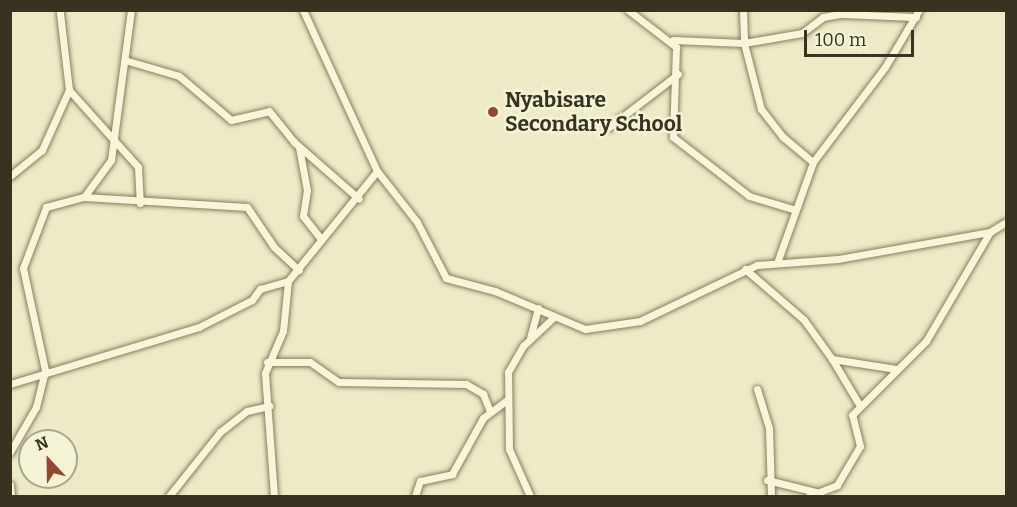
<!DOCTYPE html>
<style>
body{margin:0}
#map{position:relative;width:1017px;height:507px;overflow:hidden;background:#eceac7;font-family:Bitter,serif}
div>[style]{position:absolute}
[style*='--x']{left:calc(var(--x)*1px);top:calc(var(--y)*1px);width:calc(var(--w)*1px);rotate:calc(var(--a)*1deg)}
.roads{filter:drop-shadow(0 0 2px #877e5d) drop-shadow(0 0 2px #877e5d)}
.street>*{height:7px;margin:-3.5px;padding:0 3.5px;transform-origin:3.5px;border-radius:3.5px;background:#f7f6da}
.dots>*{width:16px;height:16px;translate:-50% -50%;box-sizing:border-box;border:3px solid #f4f3d6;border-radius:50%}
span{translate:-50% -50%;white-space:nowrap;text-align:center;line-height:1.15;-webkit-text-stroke:5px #f4f3d6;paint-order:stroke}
.poi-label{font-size:21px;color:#383220;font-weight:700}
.left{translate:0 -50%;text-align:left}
.frame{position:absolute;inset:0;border:12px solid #383220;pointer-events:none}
.north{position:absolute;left:18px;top:429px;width:60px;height:60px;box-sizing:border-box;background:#f4f3d6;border:2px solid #a9a68d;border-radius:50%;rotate:338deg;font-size:16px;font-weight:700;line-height:24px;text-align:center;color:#383220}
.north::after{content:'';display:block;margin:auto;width:21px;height:27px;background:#934931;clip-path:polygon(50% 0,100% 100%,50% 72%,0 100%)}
.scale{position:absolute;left:804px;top:30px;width:110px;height:27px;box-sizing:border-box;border:3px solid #383220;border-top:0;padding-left:8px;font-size:18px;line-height:21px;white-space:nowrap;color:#383220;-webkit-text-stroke:4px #f4f3d6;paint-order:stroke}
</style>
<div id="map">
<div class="roads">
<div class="street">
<div style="--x:628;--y:10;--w:61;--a:37.6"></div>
<div style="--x:676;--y:47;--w:90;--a:91.9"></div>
<div style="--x:673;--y:137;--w:96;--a:37.8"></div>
<div style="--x:749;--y:196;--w:46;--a:16.5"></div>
<div style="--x:743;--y:10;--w:33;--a:88"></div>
<div style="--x:744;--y:43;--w:68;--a:75.6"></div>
<div style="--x:761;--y:109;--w:36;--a:52"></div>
<div style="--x:783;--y:137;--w:39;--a:40"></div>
<div style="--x:673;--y:40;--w:71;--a:2.4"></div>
<div style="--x:744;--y:43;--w:59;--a:-9.8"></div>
<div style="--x:802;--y:33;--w:26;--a:-37"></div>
<div style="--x:823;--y:17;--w:17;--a:-10"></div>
<div style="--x:840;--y:14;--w:76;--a:2.3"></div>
<div style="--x:128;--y:61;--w:53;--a:16.4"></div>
<div style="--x:179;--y:76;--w:68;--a:40.2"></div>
<div style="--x:231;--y:120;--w:39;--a:-13"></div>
<div style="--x:269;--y:111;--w:40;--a:51"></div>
<div style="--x:294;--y:142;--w:86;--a:41.2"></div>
<div style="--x:69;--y:90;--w:103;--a:48.1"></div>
<div style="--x:138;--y:167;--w:36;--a:87"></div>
<div style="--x:609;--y:127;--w:87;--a:-37.5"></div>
<div style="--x:299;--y:147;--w:44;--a:79.5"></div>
<div style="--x:307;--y:190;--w:26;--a:99"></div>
<div style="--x:303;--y:216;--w:29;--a:52"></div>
<div style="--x:377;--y:171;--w:65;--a:51.9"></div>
<div style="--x:417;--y:222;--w:63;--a:62.6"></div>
<div style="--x:446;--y:278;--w:51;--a:14.9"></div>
<div style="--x:495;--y:291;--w:98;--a:22.9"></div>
<div style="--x:585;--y:329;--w:56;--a:-8.3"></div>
<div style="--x:640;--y:321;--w:130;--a:-25.6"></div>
<div style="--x:757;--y:265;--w:81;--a:-4.2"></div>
<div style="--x:838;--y:259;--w:154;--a:-10.1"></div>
<div style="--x:10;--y:176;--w:41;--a:-39.1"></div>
<div style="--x:42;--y:150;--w:66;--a:-65.8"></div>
<div style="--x:69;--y:90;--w:78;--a:-96.7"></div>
<div style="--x:84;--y:197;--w:46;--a:-53.9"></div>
<div style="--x:111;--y:160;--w:151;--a:-82.4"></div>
<div style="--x:778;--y:260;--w:104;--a:-70.3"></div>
<div style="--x:813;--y:162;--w:119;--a:-52.8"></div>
<div style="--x:885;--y:67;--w:66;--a:-59.2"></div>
<div style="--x:745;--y:269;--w:78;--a:40.8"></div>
<div style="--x:804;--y:320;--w:48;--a:54.3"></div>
<div style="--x:832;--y:359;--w:65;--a:8.9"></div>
<div style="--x:530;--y:338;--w:31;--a:-75"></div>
<div style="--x:832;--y:359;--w:55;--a:59.2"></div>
<div style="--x:267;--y:362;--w:43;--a:0"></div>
<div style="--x:310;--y:362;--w:35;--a:35"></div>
<div style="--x:339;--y:382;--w:127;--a:0.9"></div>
<div style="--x:466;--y:384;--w:20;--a:30"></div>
<div style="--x:483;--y:394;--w:18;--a:68"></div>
<div style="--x:10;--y:384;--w:197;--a:-16.8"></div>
<div style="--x:199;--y:327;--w:59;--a:-27"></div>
<div style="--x:252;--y:300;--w:14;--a:-54"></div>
<div style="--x:260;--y:289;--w:29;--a:-16"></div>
<div style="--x:757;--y:389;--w:41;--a:72.9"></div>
<div style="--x:769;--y:428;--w:68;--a:88.3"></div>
<div style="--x:10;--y:452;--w:52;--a:-60"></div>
<div style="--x:36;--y:407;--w:38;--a:-76"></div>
<div style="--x:45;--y:370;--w:104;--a:-102.2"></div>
<div style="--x:23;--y:268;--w:65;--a:-69.3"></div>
<div style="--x:46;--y:207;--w:39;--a:-15"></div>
<div style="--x:84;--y:197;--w:163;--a:3.5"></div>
<div style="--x:247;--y:207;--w:48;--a:56"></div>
<div style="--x:274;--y:247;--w:34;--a:43"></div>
<div style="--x:767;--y:480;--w:55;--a:13.8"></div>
<div style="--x:10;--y:485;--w:11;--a:85"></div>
<div style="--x:169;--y:496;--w:82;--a:-51.4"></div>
<div style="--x:220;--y:432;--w:34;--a:-38"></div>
<div style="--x:247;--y:411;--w:23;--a:-13"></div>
<div style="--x:274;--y:496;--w:123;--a:-94.2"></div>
<div style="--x:265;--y:373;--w:46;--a:-66.8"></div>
<div style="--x:283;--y:331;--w:50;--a:-84.3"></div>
<div style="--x:288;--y:281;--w:141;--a:-51"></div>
<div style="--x:377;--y:171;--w:177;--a:-114.7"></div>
<div style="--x:415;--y:496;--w:16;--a:-72"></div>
<div style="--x:420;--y:481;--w:33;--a:-12"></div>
<div style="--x:452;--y:474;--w:64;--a:-61"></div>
<div style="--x:483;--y:418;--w:31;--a:-37"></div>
<div style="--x:530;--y:496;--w:51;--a:-114.1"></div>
<div style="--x:509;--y:449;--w:77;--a:-90.7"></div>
<div style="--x:508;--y:372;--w:30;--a:-60"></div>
<div style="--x:523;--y:346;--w:42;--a:-43.1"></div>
<div style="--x:809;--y:496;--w:30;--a:-21"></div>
<div style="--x:837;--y:485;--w:45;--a:-59.5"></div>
<div style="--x:860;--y:446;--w:32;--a:-104"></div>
<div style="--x:852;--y:415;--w:105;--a:-45"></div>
<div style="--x:926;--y:341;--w:126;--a:-59.6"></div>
<div style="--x:990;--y:232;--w:19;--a:-32"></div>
</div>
</div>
<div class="dots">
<div style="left:493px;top:112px;background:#934931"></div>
</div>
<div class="poi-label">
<span class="left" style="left:505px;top:112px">Nyabisare<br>Secondary School</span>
</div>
<div class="frame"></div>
<div class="north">N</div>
<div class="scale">100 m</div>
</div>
